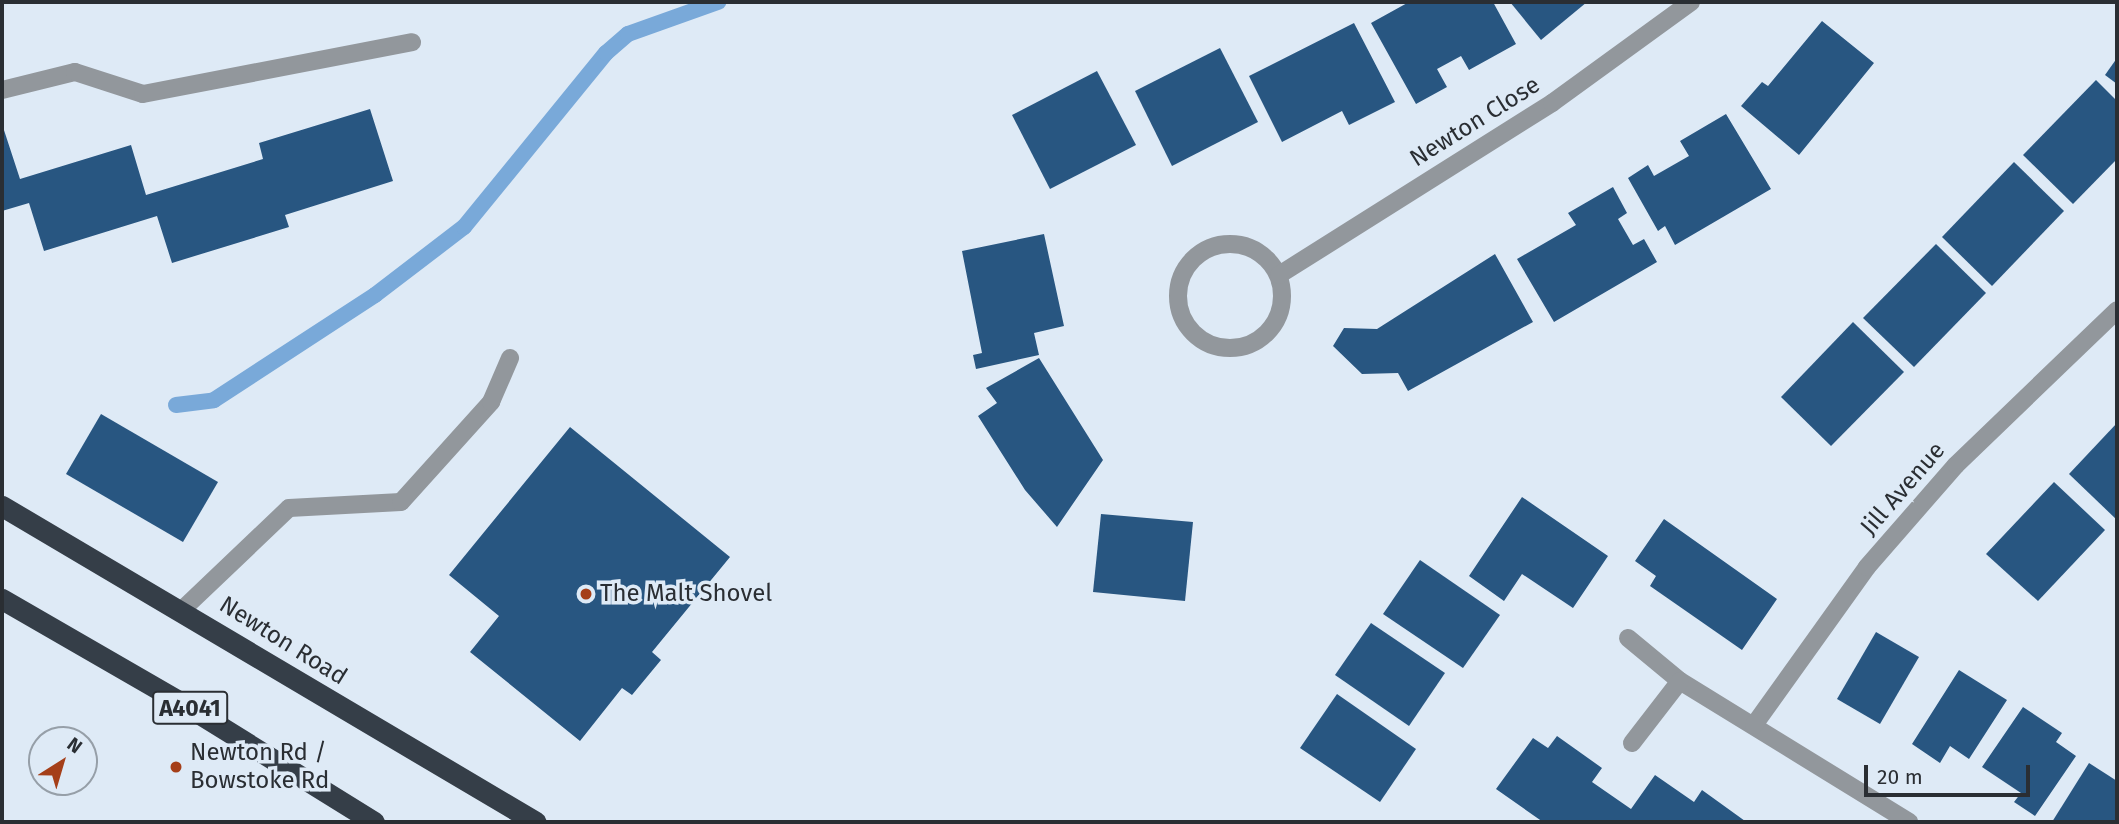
<!DOCTYPE html>
<style>
body{margin:0}
#map{position:relative;width:2119px;height:824px;overflow:hidden;background:#deeaf6;font-family:"Fira Sans",sans-serif}
div>[style]{position:absolute}
[style*='--x']{left:calc(var(--x)*1px);top:calc(var(--y)*1px);width:calc(var(--w)*1px);rotate:calc(var(--a)*1deg)}
.stream>*{height:16px;margin:-8px;padding:0 8px;transform-origin:8px;border-radius:8px;background:#79a9d9}
.building>*{inset:0;background:#285681}
.lane>*{height:18px;margin:-9px;padding:0 9px;transform-origin:9px;border-radius:9px;background:#92979c}
.street>*{height:18px;margin:-9px;padding:0 9px;transform-origin:9px;border-radius:9px;background:#92979c}
.street>.ring{margin:-9px;padding:0;box-sizing:content-box;background:none;border:18px solid #92979c;border-radius:50%}
.highway>*{height:21px;margin:-10.5px;padding:0 10.5px;transform-origin:10.5px;border-radius:10.5px;background:#353e48}
.dots>*{width:19px;height:19px;translate:-50% -50%;box-sizing:border-box;border:4px solid #deeaf6;border-radius:50%}
span{translate:-50% -50%;white-space:nowrap;text-align:center;line-height:1.15;-webkit-text-stroke:7px #deeaf6;paint-order:stroke}
.shield-label span{padding:2px 5px;background:#deeaf6;border:2px solid;border-radius:5px;-webkit-text-stroke-width:0}
.shield-label{font-size:23px;color:#2a2e33;font-weight:700}
.street-label{font-size:24px;color:#2a2e33}
.poi-label{font-size:24px;color:#2a2e33}
.left{translate:0 -50%;text-align:left}
.frame{position:absolute;inset:0;border:4px solid #2a2e33;pointer-events:none}
.north{position:absolute;left:28px;top:726px;width:70px;height:70px;box-sizing:border-box;background:#deeaf6;border:2px solid #969fa8;border-radius:50%;rotate:37deg;font-size:19px;font-weight:700;line-height:28px;text-align:center;color:#2a2e33}
.north::after{content:'';display:block;margin:auto;width:24px;height:32px;background:#a53f19;clip-path:polygon(50% 0,100% 100%,50% 72%,0 100%)}
.scale{position:absolute;left:1864px;top:765px;width:166px;height:32px;box-sizing:border-box;border:4px solid #2a2e33;border-top:0;padding-left:9px;font-size:21px;line-height:24px;white-space:nowrap;color:#2a2e33;-webkit-text-stroke:5px #deeaf6;paint-order:stroke}
</style>
<div id="map">
<div class="stream">
<div style="--x:176;--y:405;--w:38;--a:-7"></div>
<div style="--x:214;--y:400;--w:192;--a:-33.1"></div>
<div style="--x:375;--y:295;--w:112;--a:-37.4"></div>
<div style="--x:464;--y:227;--w:225;--a:-50.8"></div>
<div style="--x:606;--y:53;--w:29;--a:-41"></div>
<div style="--x:628;--y:34;--w:96;--a:-19.6"></div>
</div>
<div class="building">
<div style="clip-path:polygon(1409px 2px,1493px 2px,1516px 44px,1469px 70px,1461px 56px,1437px 69px,1447px 87px,1416px 104px,1371px 23px)"></div>
<div style="clip-path:polygon(1510px 2px,1587px 2px,1541px 40px)"></div>
<div style="clip-path:polygon(1822px 21px,1874px 63px,1799px 155px,1741px 106px,1762px 82px,1768px 86px)"></div>
<div style="clip-path:polygon(1354px 23px,1395px 102px,1349px 125px,1342px 111px,1282px 142px,1249px 76px)"></div>
<div style="clip-path:polygon(1220px 48px,1258px 122px,1172px 166px,1135px 91px)"></div>
<div style="clip-path:polygon(2117px 58px,2117px 84px,2105px 75px)"></div>
<div style="clip-path:polygon(1097px 71px,1136px 145px,1050px 189px,1012px 115px)"></div>
<div style="clip-path:polygon(2096px 80px,2117px 101px,2117px 159px,2073px 204px,2023px 155px)"></div>
<div style="clip-path:polygon(370px 109px,393px 181px,285px 215px,289px 227px,172px 263px,157px 216px,44px 251px,29px 203px,2px 211px,2px 124px,20px 179px,131px 145px,146px 195px,263px 159px,259px 143px)"></div>
<div style="clip-path:polygon(1726px 114px,1771px 189px,1675px 245px,1665px 226px,1658px 231px,1628px 178px,1648px 165px,1654px 176px,1689px 156px,1680px 141px)"></div>
<div style="clip-path:polygon(2014px 162px,2064px 211px,1992px 286px,1942px 237px)"></div>
<div style="clip-path:polygon(1613px 187px,1627px 213px,1618px 219px,1633px 245px,1644px 239px,1657px 262px,1554px 322px,1517px 259px,1576px 225px,1568px 213px)"></div>
<div style="clip-path:polygon(1044px 234px,1064px 326px,1034px 333px,1039px 355px,976px 369px,973px 355px,982px 353px,962px 251px)"></div>
<div style="clip-path:polygon(1936px 244px,1986px 293px,1914px 367px,1863px 318px)"></div>
<div style="clip-path:polygon(1495px 254px,1533px 322px,1408px 391px,1398px 373px,1362px 374px,1333px 346px,1344px 328px,1377px 329px)"></div>
<div style="clip-path:polygon(1853px 322px,1904px 372px,1831px 446px,1781px 397px)"></div>
<div style="clip-path:polygon(1039px 358px,1103px 460px,1057px 527px,1025px 490px,978px 416px,997px 403px,986px 388px)"></div>
<div style="clip-path:polygon(101px 414px,218px 482px,183px 542px,66px 474px)"></div>
<div style="clip-path:polygon(2117px 423px,2117px 520px,2069px 474px)"></div>
<div style="clip-path:polygon(570px 427px,730px 557px,652px 652px,661px 660px,632px 695px,622px 688px,580px 741px,470px 652px,499px 616px,449px 575px)"></div>
<div style="clip-path:polygon(2054px 482px,2105px 530px,2038px 601px,1986px 554px)"></div>
<div style="clip-path:polygon(1522px 497px,1608px 556px,1573px 608px,1522px 574px,1504px 601px,1469px 576px)"></div>
<div style="clip-path:polygon(1101px 514px,1193px 522px,1185px 601px,1093px 592px)"></div>
<div style="clip-path:polygon(1664px 519px,1777px 599px,1742px 650px,1650px 586px,1656px 576px,1635px 561px)"></div>
<div style="clip-path:polygon(1420px 560px,1500px 615px,1463px 668px,1383px 614px)"></div>
<div style="clip-path:polygon(1371px 623px,1445px 673px,1409px 726px,1335px 675px)"></div>
<div style="clip-path:polygon(1876px 632px,1919px 657px,1880px 724px,1837px 699px)"></div>
<div style="clip-path:polygon(1959px 670px,2007px 700px,1969px 759px,1950px 746px,1940px 763px,1912px 744px)"></div>
<div style="clip-path:polygon(1337px 694px,1416px 749px,1380px 802px,1300px 748px)"></div>
<div style="clip-path:polygon(2023px 707px,2062px 733px,2056px 742px,2076px 756px,2035px 816px,2014px 802px,2021px 793px,1982px 767px)"></div>
<div style="clip-path:polygon(1557px 736px,1602px 768px,1592px 782px,1631px 809px,1655px 775px,1694px 802px,1702px 790px,1745px 821px,1543px 822px,1496px 789px,1533px 738px,1548px 748px)"></div>
<div style="clip-path:polygon(2089px 763px,2117px 781px,2117px 822px,2052px 822px)"></div>
</div>
<div class="lane">
<div style="--x:183;--y:609;--w:146;--a:-43.6"></div>
<div style="--x:289;--y:508;--w:112;--a:-3.1"></div>
<div style="--x:401;--y:502;--w:135;--a:-48"></div>
<div style="--x:491;--y:402;--w:48;--a:-66.6"></div>
</div>
<div class="street">
<div style="--x:2;--y:90;--w:75;--a:-13.9"></div>
<div style="--x:75;--y:72;--w:71;--a:17.9"></div>
<div style="--x:143;--y:94;--w:274;--a:-10.9"></div>
<div class="ring" style="left:1178px;top:244px;width:86px;height:86px"></div>
<div style="--x:1279;--y:275;--w:323;--a:-32.2"></div>
<div style="--x:1552;--y:103;--w:172;--a:-36"></div>
<div style="--x:1628;--y:638;--w:67;--a:39.6"></div>
<div style="--x:1680;--y:681;--w:269;--a:31.6"></div>
<div style="--x:1754;--y:725;--w:194;--a:-54.4"></div>
<div style="--x:1867;--y:567;--w:135;--a:-48.9"></div>
<div style="--x:1956;--y:465;--w:223;--a:-43.9"></div>
<div style="--x:1632;--y:743;--w:78;--a:-52.3"></div>
</div>
<div class="highway">
<div style="--x:2;--y:506;--w:620;--a:30.62"></div>
<div style="--x:2;--y:599;--w:214;--a:30"></div>
<div style="--x:187;--y:706;--w:220;--a:31.8"></div>
</div>
<div class="dots">
<div style="left:586px;top:594px;background:#a53f19"></div>
<div style="left:176px;top:767px;background:#a53f19"></div>
</div>
<div class="shield-label">
<span style="left:190px;top:708px">A4041</span>
</div>
<div class="street-label">
<span style="left:1475px;top:122px;rotate:-32deg">Newton Close</span>
<span style="left:1903px;top:489px;rotate:-49deg">Jill Avenue</span>
<span style="left:283px;top:641px;rotate:32deg">Newton Road</span>
</div>
<div class="poi-label">
<span class="left" style="left:600px;top:594px">The Malt Shovel</span>
<span class="left" style="left:190px;top:767px">Newton Rd /<br>Bowstoke Rd</span>
</div>
<div class="frame"></div>
<div class="north">N</div>
<div class="scale">20 m</div>
</div>
